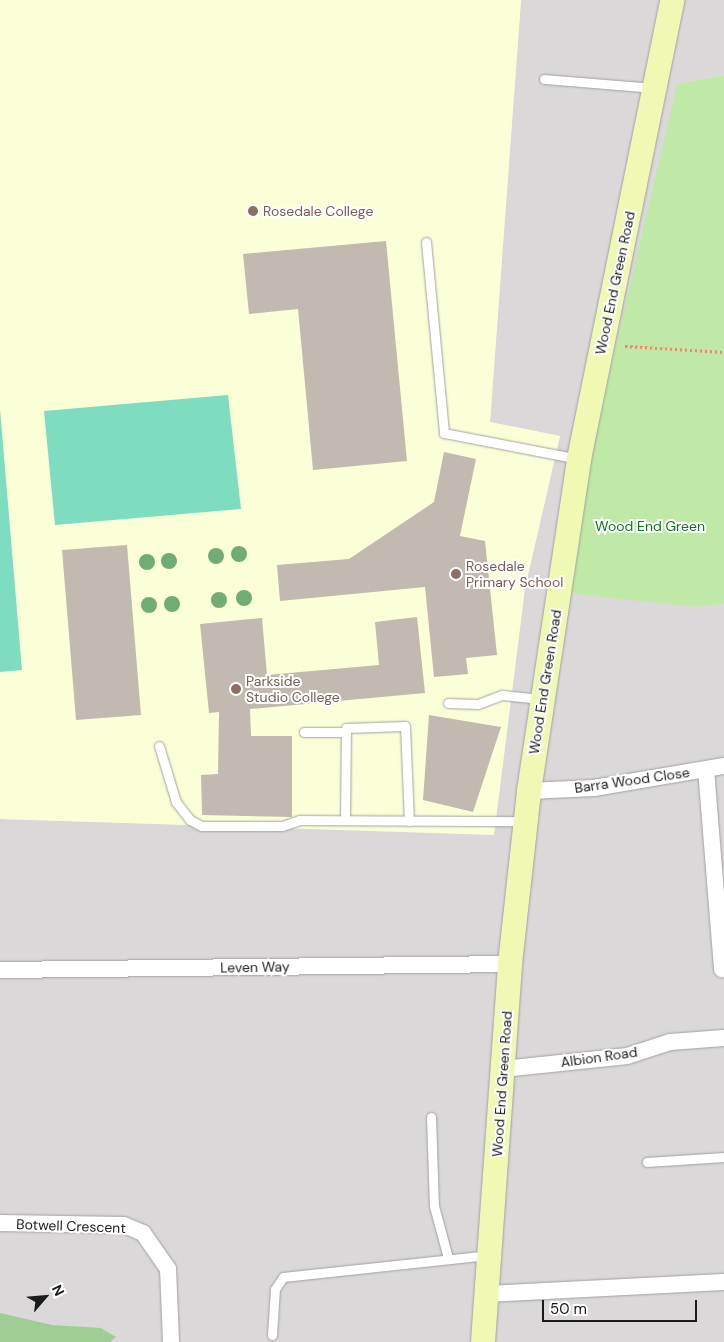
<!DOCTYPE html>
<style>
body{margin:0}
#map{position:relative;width:724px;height:1342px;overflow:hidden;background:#edeae1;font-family:"DM Sans",sans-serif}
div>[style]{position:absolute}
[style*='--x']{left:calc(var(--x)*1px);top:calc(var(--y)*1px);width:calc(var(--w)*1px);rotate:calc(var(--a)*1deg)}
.residential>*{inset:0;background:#dad8d8}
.education>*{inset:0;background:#fbffd8}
.grass>*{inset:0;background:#c0e8a6}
.forest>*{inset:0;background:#a0cd95}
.pitch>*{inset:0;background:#7eddc1}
.building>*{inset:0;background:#c2b9b0}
.path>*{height:3px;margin-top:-1.5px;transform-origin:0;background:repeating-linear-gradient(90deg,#fa8265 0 2.5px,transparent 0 5px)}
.roads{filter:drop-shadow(0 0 1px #a2a2a2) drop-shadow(0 0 1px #a2a2a2)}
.lane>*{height:9px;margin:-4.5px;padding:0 4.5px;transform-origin:4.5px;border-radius:4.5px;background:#fff}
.street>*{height:16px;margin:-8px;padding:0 8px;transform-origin:8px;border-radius:8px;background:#fff}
.secondary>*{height:24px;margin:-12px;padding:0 12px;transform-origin:12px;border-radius:12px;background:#eff9b3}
.trees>*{width:16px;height:16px;margin:-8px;border-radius:50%;background:#71ab76}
.dots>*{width:14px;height:14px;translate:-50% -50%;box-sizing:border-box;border:2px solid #fff;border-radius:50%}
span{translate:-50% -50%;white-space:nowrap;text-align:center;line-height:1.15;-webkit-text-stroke:4px #fff;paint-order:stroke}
.education-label{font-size:14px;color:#785e54}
.left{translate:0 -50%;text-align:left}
.street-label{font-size:14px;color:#1b1b1b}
.park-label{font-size:14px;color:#0b781e}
.north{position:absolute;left:20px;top:1272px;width:50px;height:50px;-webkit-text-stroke:4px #fff;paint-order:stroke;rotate:63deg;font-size:14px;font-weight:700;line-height:20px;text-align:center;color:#1b1b1b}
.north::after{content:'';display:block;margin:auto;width:18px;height:22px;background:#1b1b1b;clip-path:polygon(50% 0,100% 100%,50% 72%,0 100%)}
.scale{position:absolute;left:542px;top:1300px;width:155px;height:22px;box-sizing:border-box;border:2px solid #1b1b1b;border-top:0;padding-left:6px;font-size:15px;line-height:18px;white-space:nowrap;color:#1b1b1b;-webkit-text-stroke:4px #fff;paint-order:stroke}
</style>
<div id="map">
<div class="residential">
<div style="clip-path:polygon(521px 0,724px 0,724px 75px,677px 84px,693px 607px,724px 604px,724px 1342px,0 1342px,0 819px,494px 834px,525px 588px,560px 436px,490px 422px)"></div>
</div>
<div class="education">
<div style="clip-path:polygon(0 0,521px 0,490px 422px,560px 436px,525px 588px,494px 835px,0 819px)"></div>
</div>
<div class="grass">
<div style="clip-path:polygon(724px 75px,724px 604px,693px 607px,559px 592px,677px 84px)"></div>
</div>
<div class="forest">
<div style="clip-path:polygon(0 1313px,52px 1325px,101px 1328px,116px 1337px,110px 1342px,0 1342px)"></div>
</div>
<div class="pitch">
<div style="clip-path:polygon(228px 395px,241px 509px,55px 525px,44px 411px)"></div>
<div style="clip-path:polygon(0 409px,22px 670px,0 672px)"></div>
</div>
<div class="building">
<div style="clip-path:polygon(386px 241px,407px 461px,313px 470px,298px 309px,249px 314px,243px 254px)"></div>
<div style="clip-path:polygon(444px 452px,476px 459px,460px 536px,485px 541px,497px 655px,466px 658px,468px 674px,434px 677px,425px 587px,280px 601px,277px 565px,349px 559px,434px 502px)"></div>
<div style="clip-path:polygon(127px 545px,141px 715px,76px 720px,62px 550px)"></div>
<div style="clip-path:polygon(417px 617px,425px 693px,250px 709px,251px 736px,292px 736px,292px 817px,202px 815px,201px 775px,218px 774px,219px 712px,209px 713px,200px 624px,262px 618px,267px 675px,379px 665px,375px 622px)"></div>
<div style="clip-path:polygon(429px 715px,501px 727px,473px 812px,423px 800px)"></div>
</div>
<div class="path">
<div style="--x:625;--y:346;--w:99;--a:3.5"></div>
</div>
<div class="roads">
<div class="lane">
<div style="--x:544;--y:79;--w:109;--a:4.7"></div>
<div style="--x:426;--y:242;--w:192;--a:84.6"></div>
<div style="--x:444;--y:433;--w:137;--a:10.9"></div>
<div style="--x:448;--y:703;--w:30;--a:2"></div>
<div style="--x:478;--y:704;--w:26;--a:-21"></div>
<div style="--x:502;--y:695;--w:39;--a:6"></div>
<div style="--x:304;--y:732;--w:42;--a:0"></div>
<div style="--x:159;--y:746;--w:59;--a:73.1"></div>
<div style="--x:176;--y:802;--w:23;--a:52"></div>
<div style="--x:190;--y:820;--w:13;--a:27"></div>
<div style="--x:202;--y:826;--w:80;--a:0"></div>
<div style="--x:282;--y:826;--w:18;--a:-19"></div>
<div style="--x:299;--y:820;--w:226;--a:0.3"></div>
<div style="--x:345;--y:820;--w:92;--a:-89.4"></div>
<div style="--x:346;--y:728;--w:59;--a:-1.9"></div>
<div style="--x:405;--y:726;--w:95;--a:87.6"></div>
<div style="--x:431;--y:1117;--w:89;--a:88.1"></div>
<div style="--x:434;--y:1206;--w:54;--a:74.9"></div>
<div style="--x:647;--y:1162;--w:77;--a:-3.7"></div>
<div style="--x:272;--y:1335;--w:46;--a:-86.3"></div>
<div style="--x:275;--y:1289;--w:14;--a:-56"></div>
<div style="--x:283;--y:1277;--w:206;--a:-6.1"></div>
</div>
<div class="street">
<div style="--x:706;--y:769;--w:201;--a:85.4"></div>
<div style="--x:529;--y:791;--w:65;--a:-2.6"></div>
<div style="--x:594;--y:788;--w:132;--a:-9.6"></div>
<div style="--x:0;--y:970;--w:510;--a:-0.67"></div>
<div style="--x:503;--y:1069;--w:125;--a:-6"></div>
<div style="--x:627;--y:1056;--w:45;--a:-18"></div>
<div style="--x:670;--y:1042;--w:54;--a:-4.2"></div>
<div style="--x:0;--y:1223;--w:124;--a:0.9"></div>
<div style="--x:124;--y:1225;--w:21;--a:23"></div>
<div style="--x:143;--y:1233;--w:44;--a:55.2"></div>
<div style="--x:168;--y:1269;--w:73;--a:87.6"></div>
<div style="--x:486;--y:1294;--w:238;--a:-2.9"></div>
</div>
<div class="secondary">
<div style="--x:483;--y:1342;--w:379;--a:-85.9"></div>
<div style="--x:510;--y:964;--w:174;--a:-83.7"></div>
<div style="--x:529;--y:791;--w:336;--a:-81.4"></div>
<div style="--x:579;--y:459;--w:468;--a:-78.5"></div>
</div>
</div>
<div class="trees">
<div style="left:239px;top:554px"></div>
<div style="left:216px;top:556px"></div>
<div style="left:169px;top:561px"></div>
<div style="left:147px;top:562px"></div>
<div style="left:244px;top:598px"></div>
<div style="left:219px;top:600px"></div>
<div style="left:172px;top:604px"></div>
<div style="left:149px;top:605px"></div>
</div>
<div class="dots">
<div style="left:253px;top:211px;background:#8d6e63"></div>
<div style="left:456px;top:574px;background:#8d6e63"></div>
<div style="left:236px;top:689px;background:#8d6e63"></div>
</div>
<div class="education-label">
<span class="left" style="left:263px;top:211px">Rosedale College</span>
<span class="left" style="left:466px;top:574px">Rosedale<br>Primary School</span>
<span class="left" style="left:246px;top:689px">Parkside<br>Studio College</span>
</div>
<div class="street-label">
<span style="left:615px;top:283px;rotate:-78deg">Wood End Green Road</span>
<span style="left:545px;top:682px;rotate:-81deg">Wood End Green Road</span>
<span style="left:632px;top:780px;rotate:-8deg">Barra Wood Close</span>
<span style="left:255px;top:967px;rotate:-1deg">Leven Way</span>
<span style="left:599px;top:1057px;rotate:-8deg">Albion Road</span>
<span style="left:502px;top:1084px;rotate:-86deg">Wood End Green Road</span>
<span style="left:71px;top:1226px;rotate:2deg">Botwell Crescent</span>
</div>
<div class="park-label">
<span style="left:650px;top:526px">Wood End Green</span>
</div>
<div class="north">N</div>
<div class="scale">50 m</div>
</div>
